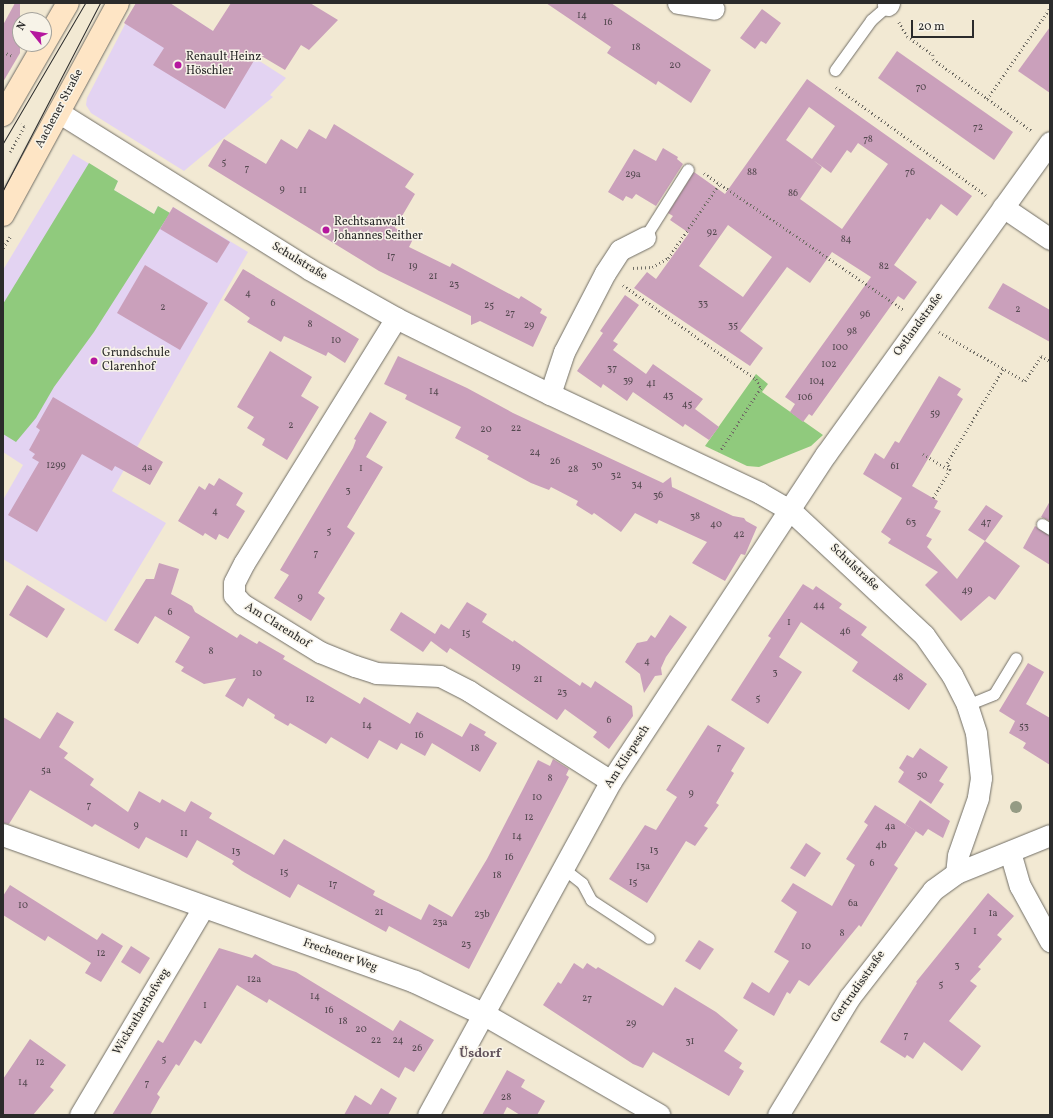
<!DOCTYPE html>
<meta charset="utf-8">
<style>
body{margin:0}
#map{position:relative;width:1053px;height:1118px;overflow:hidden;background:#f2e9d3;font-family:Vollkorn,serif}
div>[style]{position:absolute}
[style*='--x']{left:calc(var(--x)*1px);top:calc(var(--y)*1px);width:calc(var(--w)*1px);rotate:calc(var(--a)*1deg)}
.built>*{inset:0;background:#e3d3f2}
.green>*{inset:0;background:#90ca7d}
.building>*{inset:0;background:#caa0bb}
.path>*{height:2.5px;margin-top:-1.25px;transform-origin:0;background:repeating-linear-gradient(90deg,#716e66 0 1px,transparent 0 4px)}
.roads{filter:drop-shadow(0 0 1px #716e66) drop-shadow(0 0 1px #716e66)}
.service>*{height:11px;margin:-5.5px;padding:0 5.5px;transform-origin:5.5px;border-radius:5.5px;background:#fff}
.minor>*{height:21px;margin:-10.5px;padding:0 10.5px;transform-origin:10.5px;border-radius:10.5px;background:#fff}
.tertiary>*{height:22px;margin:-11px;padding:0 11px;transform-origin:11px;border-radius:11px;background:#fff}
.secondary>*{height:22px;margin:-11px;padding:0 11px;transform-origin:11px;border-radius:11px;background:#fee5c5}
.tram>*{height:1px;margin:-0.5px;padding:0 0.5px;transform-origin:0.5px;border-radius:0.5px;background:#2b2b2b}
.trees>*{width:12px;height:12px;margin:-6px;border-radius:50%;background:#959b84}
.dots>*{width:11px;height:11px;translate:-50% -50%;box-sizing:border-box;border:2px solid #f7f3e8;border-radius:50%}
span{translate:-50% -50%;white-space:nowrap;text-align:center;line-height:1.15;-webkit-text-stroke:3px #f7f3e8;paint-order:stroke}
.number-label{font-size:10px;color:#53484f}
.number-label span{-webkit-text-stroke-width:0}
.poi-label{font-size:12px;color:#2b2b2b}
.left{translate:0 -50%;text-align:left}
.street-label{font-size:12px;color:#2b2b2b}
.neighbourhood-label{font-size:13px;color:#63545d;font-weight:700}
.frame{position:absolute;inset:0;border:4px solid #2b2b2b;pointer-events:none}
.north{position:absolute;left:12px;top:12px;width:40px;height:40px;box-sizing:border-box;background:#f7f3e8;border:1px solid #a5a39c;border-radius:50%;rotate:300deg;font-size:11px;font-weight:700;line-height:16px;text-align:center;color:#2b2b2b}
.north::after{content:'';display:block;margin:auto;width:14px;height:18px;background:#b5179e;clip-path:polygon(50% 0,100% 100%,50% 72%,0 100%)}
.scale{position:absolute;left:911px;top:20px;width:63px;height:18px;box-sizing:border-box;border:2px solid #2b2b2b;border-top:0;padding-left:5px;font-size:12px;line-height:14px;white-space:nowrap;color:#2b2b2b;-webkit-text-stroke:3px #f7f3e8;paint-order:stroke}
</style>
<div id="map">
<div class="built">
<div style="clip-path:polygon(136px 3px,169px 3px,286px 78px,270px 95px,273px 97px,184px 171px,91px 113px,86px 105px,87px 98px)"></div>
<div style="clip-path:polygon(73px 154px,118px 181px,114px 190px,154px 214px,158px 206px,170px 213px,173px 207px,248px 252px,112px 491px,166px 523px,106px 622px,3px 559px,3px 500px,23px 465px,3px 452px,3px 270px)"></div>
</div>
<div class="green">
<div style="clip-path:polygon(89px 163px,118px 181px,114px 190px,154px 214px,158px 206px,170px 213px,94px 332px,54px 387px,36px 418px,16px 442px,3px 434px,3px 304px)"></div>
<div style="clip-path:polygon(756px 374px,768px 384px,762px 392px,823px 435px,811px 446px,759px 467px,747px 466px,705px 446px)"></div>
</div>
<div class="building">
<div style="clip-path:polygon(15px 3px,20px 3px,20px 53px,3px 82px,3px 25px)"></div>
<div style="clip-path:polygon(136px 3px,170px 3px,213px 31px,231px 3px,310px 3px,338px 20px,309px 50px,301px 45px,285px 70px,258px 54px,225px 109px,153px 65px,164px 48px,124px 23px)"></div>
<div style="clip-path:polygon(546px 3px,611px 3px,711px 70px,691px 103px,658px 81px,656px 85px,607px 53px,611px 47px)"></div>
<div style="clip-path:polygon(762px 9px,781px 23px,766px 44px,761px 41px,755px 49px,740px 38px)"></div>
<div style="clip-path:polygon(1050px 27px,1050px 93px,1018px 71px)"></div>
<div style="clip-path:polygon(897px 51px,1013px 132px,994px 160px,878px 78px)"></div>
<div style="clip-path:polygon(evenodd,807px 79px,972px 196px,957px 216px,941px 204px,930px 220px,927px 218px,894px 265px,917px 282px,904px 300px,898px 296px,812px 416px,809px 414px,803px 422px,790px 412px,795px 404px,785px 397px,871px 277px,832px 252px,810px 283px,787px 267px,740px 331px,763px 348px,750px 366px,634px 288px,647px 272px,656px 279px,689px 233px,670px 220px,673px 216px,668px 213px,694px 172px,725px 194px,807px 79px,809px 107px,835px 126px,812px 159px,786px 140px,809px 107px,807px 79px,858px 143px,888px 164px,842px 229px,800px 199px,822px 167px,813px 160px,831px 173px,847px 150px,851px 153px,858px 143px,807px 79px,728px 225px,772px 257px,743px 297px,699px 266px,728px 225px)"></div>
<div style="clip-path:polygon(334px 124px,414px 174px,405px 187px,415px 194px,395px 228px,414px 237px,409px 247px,450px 267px,452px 263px,519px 299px,521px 296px,542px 309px,540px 313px,547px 317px,533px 347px,480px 321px,471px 325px,471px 316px,379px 271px,208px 166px,224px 139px,266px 164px,281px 139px,297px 149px,309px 129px,326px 139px)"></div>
<div style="clip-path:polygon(663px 148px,678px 157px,677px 159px,683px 164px,656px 206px,636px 194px,632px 199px,626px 196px,623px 201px,608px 192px,634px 149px,656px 161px)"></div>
<div style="clip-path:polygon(173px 207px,230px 242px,217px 263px,160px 229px)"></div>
<div style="clip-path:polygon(145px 265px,208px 303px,180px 350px,117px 313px)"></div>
<div style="clip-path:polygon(243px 269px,359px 339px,345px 363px,328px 352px,326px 356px,284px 336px,281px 342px,247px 322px,250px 318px,224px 300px)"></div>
<div style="clip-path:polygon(1003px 283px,1050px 310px,1050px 342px,988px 308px)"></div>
<div style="clip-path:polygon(625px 295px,639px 305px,613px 341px,618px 344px,613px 350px,646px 374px,653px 364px,703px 399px,695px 409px,719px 427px,709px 440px,685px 424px,683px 427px,633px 392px,627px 401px,603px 384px,601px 388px,577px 371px,603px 333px,600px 331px)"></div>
<div style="clip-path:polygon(270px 351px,312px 377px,301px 396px,319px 407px,287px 460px,262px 445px,265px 439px,247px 428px,254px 417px,237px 407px)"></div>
<div style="clip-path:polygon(398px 356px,467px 388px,513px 413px,663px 483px,671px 477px,672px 487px,733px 516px,744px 518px,746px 521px,757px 527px,745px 555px,741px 554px,725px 581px,692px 563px,707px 542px,659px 520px,657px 524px,635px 513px,621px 532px,594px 513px,592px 515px,576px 505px,578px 501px,551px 487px,549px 490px,531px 483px,487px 459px,489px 456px,455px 438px,461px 427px,405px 399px,407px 395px,384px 384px)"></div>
<div style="clip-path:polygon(939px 376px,961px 389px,957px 395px,963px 399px,912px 486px,938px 501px,934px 508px,941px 511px,926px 536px,932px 539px,927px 547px,957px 579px,985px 541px,968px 530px,986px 505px,1003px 516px,985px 541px,1020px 566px,995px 600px,989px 596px,961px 621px,925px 585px,938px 572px,888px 543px,891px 539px,881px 532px,902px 498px,863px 474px,875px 453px,884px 459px,895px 441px,899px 443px)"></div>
<div style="clip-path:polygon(53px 397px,163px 462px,150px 485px,115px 466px,112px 471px,82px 454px,37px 532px,8px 515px,39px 462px,32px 458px,35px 454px,29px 450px,40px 430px,36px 427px)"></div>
<div style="clip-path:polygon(370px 412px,387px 422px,366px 457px,383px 467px,347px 527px,355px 533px,318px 593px,325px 598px,311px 621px,274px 598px,289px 575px,280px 570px,353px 448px,356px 440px,354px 439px)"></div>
<div style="clip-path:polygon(219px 478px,243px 493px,236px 505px,245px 511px,228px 539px,219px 534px,216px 540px,205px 533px,203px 536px,178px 521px,199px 486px,205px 490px,209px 483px,214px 486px)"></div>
<div style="clip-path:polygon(1050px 501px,1050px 521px,1041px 517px)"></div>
<div style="clip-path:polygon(1035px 526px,1050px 536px,1050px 565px,1023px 548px)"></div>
<div style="clip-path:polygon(159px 563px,179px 569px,171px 594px,192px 606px,195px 612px,237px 638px,240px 634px,257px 644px,259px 641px,285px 656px,283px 659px,360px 704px,364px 697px,410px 724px,417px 712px,462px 737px,470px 723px,486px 732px,484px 735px,497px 743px,480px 772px,432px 743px,425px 756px,401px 743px,397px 750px,379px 740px,368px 759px,331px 737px,326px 744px,290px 723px,288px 726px,274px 718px,275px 715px,248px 698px,243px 707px,225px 696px,236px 678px,204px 684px,181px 671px,184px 667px,175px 662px,190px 637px,155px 616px,138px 644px,114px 630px,146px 579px,154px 579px)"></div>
<div style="clip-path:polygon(803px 584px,813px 590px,816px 586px,842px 604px,839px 608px,867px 627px,861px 635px,927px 684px,909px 710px,852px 671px,858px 662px,801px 622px,779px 657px,802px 672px,768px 724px,731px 700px,771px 638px,768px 636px)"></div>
<div style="clip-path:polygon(27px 585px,65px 609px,47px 638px,9px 615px)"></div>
<div style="clip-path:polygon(467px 602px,487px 614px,482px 622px,513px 642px,514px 640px,580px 686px,582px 682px,591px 688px,595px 681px,632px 706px,633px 716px,609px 749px,593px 737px,597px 732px,565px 709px,557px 720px,450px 648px,447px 653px,431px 641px,423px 652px,390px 630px,401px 612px,435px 634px,441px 624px,449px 629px)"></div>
<div style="clip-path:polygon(670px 615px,687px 627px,666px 657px,661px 668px,662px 675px,655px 676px,644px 693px,640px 674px,625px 662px,637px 643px,647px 641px,651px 635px,655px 638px)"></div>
<div style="clip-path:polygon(1028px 663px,1044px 672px,1026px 704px,1050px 718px,1050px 765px,1023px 748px,1026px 743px,1009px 733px,1015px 721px,999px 711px)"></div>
<div style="clip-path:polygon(57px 712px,74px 722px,59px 747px,68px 753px,64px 758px,94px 779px,90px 785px,128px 812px,139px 791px,160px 803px,162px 799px,185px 812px,191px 801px,212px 813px,209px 818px,274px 855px,284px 839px,375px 891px,373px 895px,421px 920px,429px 904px,452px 917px,487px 859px,538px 760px,550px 766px,553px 759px,569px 769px,566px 775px,569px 777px,469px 969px,389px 926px,386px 932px,298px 884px,290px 898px,242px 871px,232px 864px,234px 861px,197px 840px,187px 858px,146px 837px,139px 849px,95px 824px,92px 827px,30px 790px,9px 824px,3px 823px,3px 717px,40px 739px)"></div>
<div style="clip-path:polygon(708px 725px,745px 748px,731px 771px,734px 773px,716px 803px,719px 805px,704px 826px,708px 828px,695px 846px,686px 841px,647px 903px,609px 879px,645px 825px,656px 830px,677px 797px,666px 790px)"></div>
<div style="clip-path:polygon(920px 748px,948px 767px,939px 781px,944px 784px,931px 804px,898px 782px,904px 772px,899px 768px,907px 755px,913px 758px)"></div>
<div style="clip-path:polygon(920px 800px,950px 821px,943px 838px,928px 829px,923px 836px,905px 824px)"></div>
<div style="clip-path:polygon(875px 805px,916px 831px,894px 865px,898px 868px,861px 927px,859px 925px,809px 986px,799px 980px,790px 994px,787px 992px,774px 1016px,743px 998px,752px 982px,769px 993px,789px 961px,774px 952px,797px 912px,781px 901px,793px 883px,832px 906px,855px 865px,846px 859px,868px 825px,864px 822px)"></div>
<div style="clip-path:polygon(806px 843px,821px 853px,805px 877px,790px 868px)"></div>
<div style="clip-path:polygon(10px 885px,97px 940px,102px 933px,123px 946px,101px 982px,85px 973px,91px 963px,48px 936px,45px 941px,3px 915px,3px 896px)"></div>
<div style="clip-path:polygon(988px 893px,1014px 916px,997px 935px,1002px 939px,978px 967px,981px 969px,970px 981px,977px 986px,949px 1021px,981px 1046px,962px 1071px,924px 1042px,913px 1059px,907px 1055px,905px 1058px,880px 1042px,917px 983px,916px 982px)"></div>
<div style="clip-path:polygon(699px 940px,714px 949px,700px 970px,685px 961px)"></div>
<div style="clip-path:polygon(131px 946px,150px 958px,140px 974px,121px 962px)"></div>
<div style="clip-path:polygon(219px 948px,252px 958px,255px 954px,273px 965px,296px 972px,393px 1031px,400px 1020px,434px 1040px,414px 1072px,405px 1067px,399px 1078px,269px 999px,267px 1003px,237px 985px,201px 1044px,195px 1040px,179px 1066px,176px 1064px,157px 1094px,160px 1097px,150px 1115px,112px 1115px,158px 1040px,163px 1043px)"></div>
<div style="clip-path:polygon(574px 963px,583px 969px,587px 963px,596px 969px,598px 967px,663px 1006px,675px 987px,716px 1012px,738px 1030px,724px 1051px,742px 1063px,739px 1068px,744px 1071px,729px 1096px,653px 1052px,643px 1068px,633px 1064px,543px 1005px,558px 982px,561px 984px)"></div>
<div style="clip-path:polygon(30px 1039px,66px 1065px,50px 1087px,54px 1090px,33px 1115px,3px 1115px,3px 1079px)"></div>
<div style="clip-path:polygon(507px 1070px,525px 1080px,521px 1087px,545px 1101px,537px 1115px,520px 1115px,507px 1107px,503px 1115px,482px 1115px)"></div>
<div style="clip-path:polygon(381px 1088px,397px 1098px,388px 1115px,344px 1115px,355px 1095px,371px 1105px)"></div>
</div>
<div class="path">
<div style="--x:899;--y:22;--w:16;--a:60"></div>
<div style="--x:907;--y:36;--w:32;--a:36"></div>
<div style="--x:933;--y:55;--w:4;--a:90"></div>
<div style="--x:933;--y:59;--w:122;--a:36"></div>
<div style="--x:3;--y:52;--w:11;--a:22"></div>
<div style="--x:836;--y:87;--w:185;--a:35.8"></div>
<div style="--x:987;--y:99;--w:111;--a:-55.3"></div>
<div style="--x:10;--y:152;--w:29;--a:-61"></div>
<div style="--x:24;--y:127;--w:4;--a:-146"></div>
<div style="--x:704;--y:173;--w:242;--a:34.4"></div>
<div style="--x:3;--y:248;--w:15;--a:-58"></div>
<div style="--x:633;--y:268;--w:19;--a:-3"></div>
<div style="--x:652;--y:267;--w:18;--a:-29"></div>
<div style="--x:668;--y:258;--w:91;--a:-55.3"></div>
<div style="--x:623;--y:285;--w:163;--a:35.3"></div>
<div style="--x:756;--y:379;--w:10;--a:61"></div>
<div style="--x:761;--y:388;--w:76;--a:122.6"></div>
<div style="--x:939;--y:332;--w:99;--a:29.7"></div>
<div style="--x:1025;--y:381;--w:30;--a:-57"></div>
<div style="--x:1041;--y:356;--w:10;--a:29"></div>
<div style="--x:923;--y:454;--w:31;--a:31"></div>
<div style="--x:933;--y:498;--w:33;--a:-59"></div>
<div style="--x:950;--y:470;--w:8;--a:-113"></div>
<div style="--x:947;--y:463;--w:109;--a:-59.2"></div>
</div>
<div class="roads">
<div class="service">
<div style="--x:835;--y:70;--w:62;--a:-54.2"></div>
<div style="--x:871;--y:20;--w:23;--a:-41"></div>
<div style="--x:645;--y:237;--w:80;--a:-57.7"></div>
<div style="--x:1042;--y:524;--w:9;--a:32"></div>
<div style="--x:967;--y:705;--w:29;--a:-22"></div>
<div style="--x:994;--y:694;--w:42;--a:-58.6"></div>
<div style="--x:564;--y:869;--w:23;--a:38"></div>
<div style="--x:582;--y:883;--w:19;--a:62"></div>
<div style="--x:591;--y:900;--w:69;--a:33.2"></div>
</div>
<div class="minor">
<div style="--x:678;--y:3;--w:36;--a:9"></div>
<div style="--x:888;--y:5;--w:2;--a:-63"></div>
<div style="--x:58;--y:112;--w:296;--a:32"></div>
<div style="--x:309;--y:269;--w:100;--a:29.4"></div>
<div style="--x:396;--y:318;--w:172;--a:26.3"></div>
<div style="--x:550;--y:394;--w:232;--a:25.2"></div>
<div style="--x:760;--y:493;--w:34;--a:30"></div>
<div style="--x:790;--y:510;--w:183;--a:43"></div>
<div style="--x:924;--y:635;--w:49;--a:55"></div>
<div style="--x:952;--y:675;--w:34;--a:63"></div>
<div style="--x:967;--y:705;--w:29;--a:72"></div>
<div style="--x:976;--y:733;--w:45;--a:83.7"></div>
<div style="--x:981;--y:778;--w:20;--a:99"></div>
<div style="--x:978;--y:798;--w:60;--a:109.3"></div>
<div style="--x:958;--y:855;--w:18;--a:96"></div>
<div style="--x:1003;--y:207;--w:57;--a:34.2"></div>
<div style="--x:396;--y:318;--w:288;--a:121.8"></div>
<div style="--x:244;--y:563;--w:22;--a:117"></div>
<div style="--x:234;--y:583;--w:12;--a:90"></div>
<div style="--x:234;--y:595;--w:12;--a:48"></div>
<div style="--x:242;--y:604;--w:92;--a:31.6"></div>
<div style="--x:320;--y:652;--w:38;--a:22"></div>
<div style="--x:355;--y:666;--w:22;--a:18"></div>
<div style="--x:376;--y:673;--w:64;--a:2.7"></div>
<div style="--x:440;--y:676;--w:33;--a:27"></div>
<div style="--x:469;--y:691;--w:168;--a:32.4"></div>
<div style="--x:550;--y:394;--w:44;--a:-71.6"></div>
<div style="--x:564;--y:352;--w:89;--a:-62.6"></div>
<div style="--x:605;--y:273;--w:27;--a:-57"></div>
<div style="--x:620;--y:250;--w:28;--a:-27"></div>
<div style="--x:1010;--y:852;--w:35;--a:74"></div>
<div style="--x:1020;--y:886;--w:63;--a:61.4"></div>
<div style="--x:80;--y:1115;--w:241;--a:-59.3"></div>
<div style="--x:428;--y:1115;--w:381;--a:-61.3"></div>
<div style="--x:611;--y:781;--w:391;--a:-56.7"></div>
<div style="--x:826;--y:454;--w:384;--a:-54.3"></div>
<div style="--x:778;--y:1115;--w:137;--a:-58.7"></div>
<div style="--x:849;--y:998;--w:137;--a:-52.1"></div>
<div style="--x:933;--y:890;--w:29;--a:-36"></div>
<div style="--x:956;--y:873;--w:101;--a:-22"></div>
</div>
<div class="tertiary">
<div style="--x:3;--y:835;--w:437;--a:19.6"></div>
<div style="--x:415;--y:982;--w:77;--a:25.2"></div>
<div style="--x:485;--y:1015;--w:201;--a:29.9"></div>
</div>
<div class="secondary">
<div style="--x:3;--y:115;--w:129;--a:-59.9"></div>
<div style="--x:3;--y:215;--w:241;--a:-61.5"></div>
</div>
</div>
<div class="tram">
<div style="--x:3;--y:143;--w:162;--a:-59.6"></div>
<div style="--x:3;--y:190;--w:211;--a:-62.6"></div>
</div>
<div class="trees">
<div style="left:1016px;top:807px"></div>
</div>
<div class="dots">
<div style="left:178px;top:65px;background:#b5179e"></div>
<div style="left:326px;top:230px;background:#b5179e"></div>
<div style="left:94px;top:361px;background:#b5179e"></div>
</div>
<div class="number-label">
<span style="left:582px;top:16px">14</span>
<span style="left:608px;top:23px">16</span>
<span style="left:636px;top:48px">18</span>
<span style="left:675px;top:66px">20</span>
<span style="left:921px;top:88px">70</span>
<span style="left:978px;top:128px">72</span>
<span style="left:868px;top:140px">78</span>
<span style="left:224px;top:163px">5</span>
<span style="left:247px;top:169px">7</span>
<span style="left:752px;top:173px">88</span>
<span style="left:910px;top:173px">76</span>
<span style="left:633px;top:175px">29a</span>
<span style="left:282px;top:190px">9</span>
<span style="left:303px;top:191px">11</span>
<span style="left:793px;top:194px">86</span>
<span style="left:712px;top:233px">92</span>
<span style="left:846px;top:240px">84</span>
<span style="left:391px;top:257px">17</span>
<span style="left:413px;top:267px">19</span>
<span style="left:884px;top:267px">82</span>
<span style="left:433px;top:277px">21</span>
<span style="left:454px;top:285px">23</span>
<span style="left:248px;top:294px">4</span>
<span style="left:273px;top:304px">6</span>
<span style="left:703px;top:304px">33</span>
<span style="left:489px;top:306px">25</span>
<span style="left:163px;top:308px">2</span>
<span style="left:1018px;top:310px">2</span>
<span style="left:510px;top:314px">27</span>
<span style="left:865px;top:315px">96</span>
<span style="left:310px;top:325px">8</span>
<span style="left:529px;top:326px">29</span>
<span style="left:733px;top:326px">35</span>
<span style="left:852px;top:332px">98</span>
<span style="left:336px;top:341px">10</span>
<span style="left:840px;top:348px">100</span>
<span style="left:829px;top:365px">102</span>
<span style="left:612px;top:369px">37</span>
<span style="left:628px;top:381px">39</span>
<span style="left:817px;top:382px">104</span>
<span style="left:651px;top:384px">41</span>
<span style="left:434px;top:392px">14</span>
<span style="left:668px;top:396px">43</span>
<span style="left:805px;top:398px">106</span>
<span style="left:687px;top:405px">45</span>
<span style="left:935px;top:414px">59</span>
<span style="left:291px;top:426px">2</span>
<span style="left:516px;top:429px">22</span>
<span style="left:486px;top:430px">20</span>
<span style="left:535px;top:453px">24</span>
<span style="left:555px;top:462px">26</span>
<span style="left:56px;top:466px">1299</span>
<span style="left:597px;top:466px">30</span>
<span style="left:895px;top:467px">61</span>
<span style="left:147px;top:468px">4a</span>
<span style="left:361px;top:469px">1</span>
<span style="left:573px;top:470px">28</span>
<span style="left:616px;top:476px">32</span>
<span style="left:637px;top:485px">34</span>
<span style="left:348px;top:491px">3</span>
<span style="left:658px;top:496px">36</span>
<span style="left:215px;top:512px">4</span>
<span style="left:695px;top:517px">38</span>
<span style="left:911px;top:523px">63</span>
<span style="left:986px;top:523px">47</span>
<span style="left:716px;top:525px">40</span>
<span style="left:329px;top:532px">5</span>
<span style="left:739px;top:535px">42</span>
<span style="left:316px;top:554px">7</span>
<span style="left:967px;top:591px">49</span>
<span style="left:300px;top:598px">9</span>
<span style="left:819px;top:606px">44</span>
<span style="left:170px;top:613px">6</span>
<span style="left:789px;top:623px">1</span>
<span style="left:845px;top:632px">46</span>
<span style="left:466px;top:634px">15</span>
<span style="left:211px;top:652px">8</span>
<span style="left:647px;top:662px">4</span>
<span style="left:516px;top:668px">19</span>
<span style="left:775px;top:673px">3</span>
<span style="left:257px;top:674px">10</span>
<span style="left:898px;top:678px">48</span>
<span style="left:538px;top:680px">21</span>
<span style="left:562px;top:693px">23</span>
<span style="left:758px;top:699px">5</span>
<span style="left:310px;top:700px">12</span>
<span style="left:609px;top:721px">6</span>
<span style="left:367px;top:726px">14</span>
<span style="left:1024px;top:727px">53</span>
<span style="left:419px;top:736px">16</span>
<span style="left:719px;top:748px">7</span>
<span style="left:475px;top:749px">18</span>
<span style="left:46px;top:771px">5a</span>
<span style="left:922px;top:776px">50</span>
<span style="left:550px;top:779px">8</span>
<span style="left:691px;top:794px">9</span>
<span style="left:537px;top:798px">10</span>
<span style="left:89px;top:806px">7</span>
<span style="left:529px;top:818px">12</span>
<span style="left:136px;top:826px">9</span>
<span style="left:890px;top:827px">4a</span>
<span style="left:184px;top:834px">11</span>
<span style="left:517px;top:837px">14</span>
<span style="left:881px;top:846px">4b</span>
<span style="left:654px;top:851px">13</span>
<span style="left:236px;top:852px">13</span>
<span style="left:509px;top:858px">16</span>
<span style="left:872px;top:864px">6</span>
<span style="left:643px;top:867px">13a</span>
<span style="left:284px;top:873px">15</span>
<span style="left:497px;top:876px">18</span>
<span style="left:633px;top:883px">15</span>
<span style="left:333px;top:885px">17</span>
<span style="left:853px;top:904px">6a</span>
<span style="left:23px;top:906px">10</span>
<span style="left:379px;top:913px">21</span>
<span style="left:993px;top:914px">1a</span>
<span style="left:482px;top:915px">23b</span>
<span style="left:440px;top:923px">23a</span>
<span style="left:975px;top:932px">1</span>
<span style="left:842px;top:934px">8</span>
<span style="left:466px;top:945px">23</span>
<span style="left:806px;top:947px">10</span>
<span style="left:101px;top:954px">12</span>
<span style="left:957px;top:966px">3</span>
<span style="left:254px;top:980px">12a</span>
<span style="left:941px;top:985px">5</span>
<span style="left:315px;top:997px">14</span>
<span style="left:587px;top:999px">27</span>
<span style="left:205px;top:1006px">1</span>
<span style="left:329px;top:1011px">16</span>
<span style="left:343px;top:1022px">18</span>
<span style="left:631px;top:1024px">29</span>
<span style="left:361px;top:1030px">20</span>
<span style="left:906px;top:1036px">7</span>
<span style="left:376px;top:1041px">22</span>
<span style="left:398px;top:1041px">24</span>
<span style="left:690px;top:1042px">31</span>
<span style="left:417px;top:1049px">26</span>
<span style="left:164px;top:1060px">5</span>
<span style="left:40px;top:1063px">12</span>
<span style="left:23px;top:1083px">14</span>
<span style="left:147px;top:1084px">7</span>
<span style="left:506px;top:1098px">28</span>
</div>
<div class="poi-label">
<span class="left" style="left:186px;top:65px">Renault Heinz<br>Höschler</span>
<span class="left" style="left:334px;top:230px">Rechtsanwalt<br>Johannes Seither</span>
<span class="left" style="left:102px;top:361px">Grundschule<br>Clarenhof</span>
</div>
<div class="street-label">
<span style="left:60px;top:109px;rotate:-62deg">Aachener Straße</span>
<span style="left:299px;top:262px;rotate:31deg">Schulstraße</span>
<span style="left:919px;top:325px;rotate:-54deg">Ostlandstraße</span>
<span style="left:854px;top:568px;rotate:43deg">Schulstraße</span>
<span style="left:277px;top:626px;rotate:32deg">Am Clarenhof</span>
<span style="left:628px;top:757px;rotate:-57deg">Am Kliepesch</span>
<span style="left:340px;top:956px;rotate:19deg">Frechener Weg</span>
<span style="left:859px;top:987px;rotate:-55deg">Gertrudisstraße</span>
<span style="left:142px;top:1012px;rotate:-59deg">Wickratherhofweg</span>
</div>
<div class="neighbourhood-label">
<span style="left:480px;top:1054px">Üsdorf</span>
</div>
<div class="frame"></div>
<div class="north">N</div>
<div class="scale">20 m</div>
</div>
